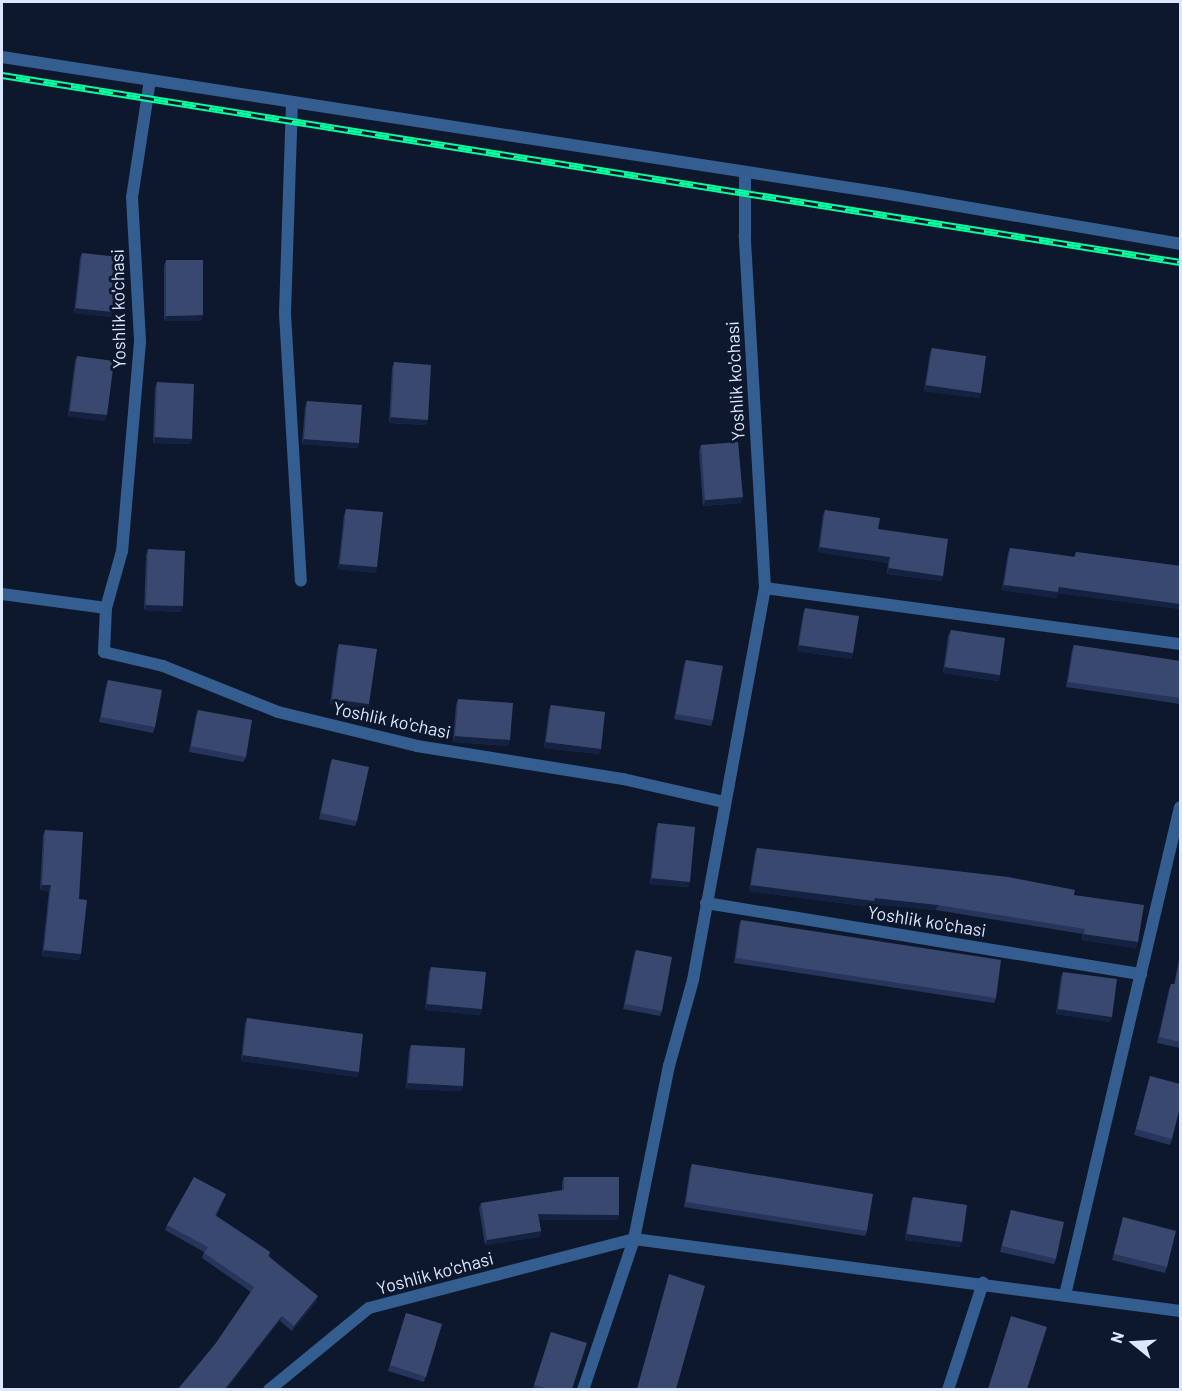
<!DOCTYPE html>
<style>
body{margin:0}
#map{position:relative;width:1182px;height:1391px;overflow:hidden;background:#0e182d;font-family:Barlow,sans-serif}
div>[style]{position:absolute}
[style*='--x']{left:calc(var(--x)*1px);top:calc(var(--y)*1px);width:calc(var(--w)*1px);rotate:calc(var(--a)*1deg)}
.street>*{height:12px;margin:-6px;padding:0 6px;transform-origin:6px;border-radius:6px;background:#345d90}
.rail>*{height:7px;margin-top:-3.5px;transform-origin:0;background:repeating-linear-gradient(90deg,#0e182d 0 14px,#06ff9f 0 28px);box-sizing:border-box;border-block:2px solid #06ff9f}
.wall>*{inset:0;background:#26355c}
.shaded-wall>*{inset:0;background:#142242}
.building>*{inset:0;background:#39486e}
span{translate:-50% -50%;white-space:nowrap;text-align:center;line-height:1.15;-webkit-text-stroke:6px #0e182d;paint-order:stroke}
.street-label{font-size:18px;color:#dae7ff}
.frame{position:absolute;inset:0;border:3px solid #dae7ff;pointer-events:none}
.north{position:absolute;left:1104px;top:1313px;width:60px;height:60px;-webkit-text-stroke:4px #0e182d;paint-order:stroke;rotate:288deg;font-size:16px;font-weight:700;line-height:24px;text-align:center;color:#dae7ff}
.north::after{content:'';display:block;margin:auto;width:21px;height:27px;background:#dae7ff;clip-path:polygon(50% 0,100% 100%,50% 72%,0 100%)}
</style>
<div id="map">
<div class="street">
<div style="--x:2;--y:57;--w:891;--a:8.78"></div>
<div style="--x:883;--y:193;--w:301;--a:9.7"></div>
<div style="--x:150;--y:80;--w:118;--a:98.7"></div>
<div style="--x:132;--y:197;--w:145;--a:86.8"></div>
<div style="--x:140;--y:342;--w:210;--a:94.9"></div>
<div style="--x:122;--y:551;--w:59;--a:105.7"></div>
<div style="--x:106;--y:608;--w:44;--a:92.6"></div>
<div style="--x:104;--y:652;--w:61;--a:13.3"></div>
<div style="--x:163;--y:666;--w:124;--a:21.8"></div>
<div style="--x:278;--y:712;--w:143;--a:13.7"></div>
<div style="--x:417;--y:746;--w:209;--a:9.1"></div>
<div style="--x:623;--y:779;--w:104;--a:12.8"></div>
<div style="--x:292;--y:102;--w:212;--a:91.9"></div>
<div style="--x:285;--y:314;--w:267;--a:86.6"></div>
<div style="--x:765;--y:588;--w:419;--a:7.7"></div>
<div style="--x:2;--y:594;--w:105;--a:7.7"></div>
<div style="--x:706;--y:903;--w:441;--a:9.3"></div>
<div style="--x:1065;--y:1295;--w:501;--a:-76.74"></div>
<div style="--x:269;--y:1390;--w:129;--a:-39.4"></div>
<div style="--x:369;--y:1308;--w:274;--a:-14.6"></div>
<div style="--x:634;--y:1239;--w:551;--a:7.51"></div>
<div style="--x:583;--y:1390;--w:159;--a:-71.3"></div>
<div style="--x:634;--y:1239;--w:177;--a:-78.6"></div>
<div style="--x:669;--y:1066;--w:89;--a:-74.4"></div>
<div style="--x:693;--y:980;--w:399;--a:-79.6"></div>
<div style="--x:765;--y:588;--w:353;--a:-93.3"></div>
<div style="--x:745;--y:236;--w:64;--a:-90"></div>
<div style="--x:948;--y:1390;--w:113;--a:-71.9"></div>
</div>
<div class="rail">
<div style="--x:2;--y:75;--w:1193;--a:9.02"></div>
</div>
<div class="wall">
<div style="clip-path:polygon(82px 253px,111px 317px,74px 313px,80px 258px)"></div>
<div style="clip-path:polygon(166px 260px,201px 321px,164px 321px,164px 266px)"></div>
<div style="clip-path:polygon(932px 348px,981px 393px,979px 398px,924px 391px,930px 353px)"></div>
<div style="clip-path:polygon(77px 356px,105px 421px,68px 416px,75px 361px)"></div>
<div style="clip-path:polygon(394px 362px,426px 425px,389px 423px,392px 368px)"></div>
<div style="clip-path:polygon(157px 382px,192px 439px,190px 444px,153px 443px,155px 388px)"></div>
<div style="clip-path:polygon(307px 401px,359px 443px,357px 448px,302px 444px,305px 407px)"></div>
<div style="clip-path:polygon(701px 445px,741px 503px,703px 506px,699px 451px)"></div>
<div style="clip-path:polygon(346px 509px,377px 567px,375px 573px,338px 569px,344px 515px)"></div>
<div style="clip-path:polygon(825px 510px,878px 529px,943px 576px,941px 581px,887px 574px,888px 563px,818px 552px,823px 515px)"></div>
<div style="clip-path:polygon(1010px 548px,1074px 557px,1076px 552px,1180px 566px,1180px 609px,1058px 593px,1056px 598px,1002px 590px,1008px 553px)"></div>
<div style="clip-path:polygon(148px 549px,181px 612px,144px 610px,146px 555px)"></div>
<div style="clip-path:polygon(805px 608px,853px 653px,851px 659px,797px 651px,803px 614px)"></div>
<div style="clip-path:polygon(951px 630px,1000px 675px,998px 681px,943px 673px,948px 636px)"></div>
<div style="clip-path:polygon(339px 644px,369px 704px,367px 710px,330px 704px,337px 650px)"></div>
<div style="clip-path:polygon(1074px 645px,1180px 661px,1180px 704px,1066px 687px,1072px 650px)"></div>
<div style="clip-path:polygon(686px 660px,713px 720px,711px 726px,674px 719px,684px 665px)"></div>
<div style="clip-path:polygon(108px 680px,155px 727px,153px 733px,99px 722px,106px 686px)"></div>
<div style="clip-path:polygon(458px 699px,508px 746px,453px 742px,456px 705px)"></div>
<div style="clip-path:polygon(551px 705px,599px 754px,544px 748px,549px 710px)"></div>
<div style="clip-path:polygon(198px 710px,246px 757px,243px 762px,189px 752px,196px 715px)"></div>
<div style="clip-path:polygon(332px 759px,357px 821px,355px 826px,319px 819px,330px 765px)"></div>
<div style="clip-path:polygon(658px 823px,688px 887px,650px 884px,656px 829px)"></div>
<div style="clip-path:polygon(45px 830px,79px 899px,79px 960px,42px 956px,49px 891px,40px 890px,43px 835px)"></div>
<div style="clip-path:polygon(757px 848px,1074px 895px,1136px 948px,1082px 940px,1083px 934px,936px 910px,873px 904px,872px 907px,749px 891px,755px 853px)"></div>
<div style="clip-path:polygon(741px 920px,996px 998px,994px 1003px,734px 963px,739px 926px)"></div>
<div style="clip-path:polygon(636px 950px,662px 1011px,660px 1016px,623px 1009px,634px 955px)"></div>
<div style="clip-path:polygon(1180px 954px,1180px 1048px,1157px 1043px,1169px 989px,1171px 984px,1174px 984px)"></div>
<div style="clip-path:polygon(431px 967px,482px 1009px,480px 1015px,425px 1010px,429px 972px)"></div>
<div style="clip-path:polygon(1063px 972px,1112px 1017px,1110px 1022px,1056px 1014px,1061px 977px)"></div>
<div style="clip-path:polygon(247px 1018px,359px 1072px,357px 1077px,241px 1061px,245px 1024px)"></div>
<div style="clip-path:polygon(411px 1045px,463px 1086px,461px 1091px,406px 1089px,409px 1051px)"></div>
<div style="clip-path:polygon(1150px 1076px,1172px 1139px,1170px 1145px,1134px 1135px)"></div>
<div style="clip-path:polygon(692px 1164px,867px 1231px,865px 1236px,684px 1207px,690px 1170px)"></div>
<div style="clip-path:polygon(564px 1177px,619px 1215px,617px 1220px,539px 1220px,541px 1231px,539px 1237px,485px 1245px,479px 1208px,481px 1203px,562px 1190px,562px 1182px)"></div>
<div style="clip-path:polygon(226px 1194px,216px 1216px,270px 1252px,269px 1256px,316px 1302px,292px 1331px,280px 1321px,216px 1343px,251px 1292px,202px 1258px,204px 1252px,165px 1230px,167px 1225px)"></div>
<div style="clip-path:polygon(913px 1197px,960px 1247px,905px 1240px,911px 1202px)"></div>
<div style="clip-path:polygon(1011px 1210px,1056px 1259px,1054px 1264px,1000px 1252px)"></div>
<div style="clip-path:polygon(1123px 1217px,1167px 1267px,1165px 1273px,1112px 1260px)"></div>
<div style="clip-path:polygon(406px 1313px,442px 1324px,424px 1382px,388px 1371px)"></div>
<div style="clip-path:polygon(551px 1332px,572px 1389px,533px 1389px)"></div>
</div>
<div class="shaded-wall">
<div style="clip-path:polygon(76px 308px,113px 312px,111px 317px,74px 313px)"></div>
<div style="clip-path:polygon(203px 315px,201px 321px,164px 321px,166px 316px)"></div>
<div style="clip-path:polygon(926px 385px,981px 393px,979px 398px,924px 391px)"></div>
<div style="clip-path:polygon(70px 411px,107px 415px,105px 421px,68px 416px)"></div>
<div style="clip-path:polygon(391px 417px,428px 420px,426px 425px,389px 423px)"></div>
<div style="clip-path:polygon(155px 437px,192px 439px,190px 444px,153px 443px)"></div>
<div style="clip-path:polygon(304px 439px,359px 443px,357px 448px,302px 444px)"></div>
<div style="clip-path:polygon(743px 497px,741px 503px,703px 506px,705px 500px)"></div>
<div style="clip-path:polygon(820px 547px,890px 557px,888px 563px,818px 552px)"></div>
<div style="clip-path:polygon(340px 564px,377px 567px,375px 573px,338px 569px)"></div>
<div style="clip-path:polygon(889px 568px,943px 576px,941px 581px,887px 574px)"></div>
<div style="clip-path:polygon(1004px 585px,1059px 587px,1180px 604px,1180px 609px,1058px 593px,1056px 598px,1002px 590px)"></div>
<div style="clip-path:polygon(146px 605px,183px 606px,181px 612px,144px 610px)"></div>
<div style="clip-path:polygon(799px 645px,853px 653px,851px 659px,797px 651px)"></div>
<div style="clip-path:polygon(945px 667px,1000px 675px,998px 681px,943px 673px)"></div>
<div style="clip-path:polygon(332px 699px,369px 704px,367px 710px,330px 704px)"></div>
<div style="clip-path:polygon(455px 736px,510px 740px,508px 746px,453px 742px)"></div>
<div style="clip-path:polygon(546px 742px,601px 749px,599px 754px,544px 748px)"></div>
<div style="clip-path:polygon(652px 878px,690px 882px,688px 887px,650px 884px)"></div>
<div style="clip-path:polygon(42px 885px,51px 885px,49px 891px,40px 890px)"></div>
<div style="clip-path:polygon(751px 885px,875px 898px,938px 905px,936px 910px,873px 904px,872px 907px,749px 891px)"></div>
<div style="clip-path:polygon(1084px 934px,1138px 942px,1136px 948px,1082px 940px)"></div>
<div style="clip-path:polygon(44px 950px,81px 954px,79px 960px,42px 956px)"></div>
<div style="clip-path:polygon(427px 1004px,482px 1009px,480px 1015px,425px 1010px)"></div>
<div style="clip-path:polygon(1058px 1009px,1112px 1017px,1110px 1022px,1056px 1014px)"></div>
<div style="clip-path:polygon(243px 1055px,359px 1072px,357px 1077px,241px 1061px)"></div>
<div style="clip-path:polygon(408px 1083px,463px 1086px,461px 1091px,406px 1089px)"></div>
<div style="clip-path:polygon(538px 1214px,619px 1215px,617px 1220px,536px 1220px)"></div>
<div style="clip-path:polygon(541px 1231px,539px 1237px,485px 1245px,487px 1240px)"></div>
<div style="clip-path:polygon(907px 1234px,962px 1242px,960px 1247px,905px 1240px)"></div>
<div style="clip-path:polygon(318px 1296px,316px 1302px,292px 1331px,294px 1326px)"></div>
<div style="clip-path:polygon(282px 1316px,280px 1321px,227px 1389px,225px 1389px)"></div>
</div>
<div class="building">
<div style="clip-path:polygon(82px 253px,119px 257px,113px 312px,76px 308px)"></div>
<div style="clip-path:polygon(166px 260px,203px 260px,203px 315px,166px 316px)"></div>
<div style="clip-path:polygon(932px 348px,986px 356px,981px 393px,926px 385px)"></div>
<div style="clip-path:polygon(77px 356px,114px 361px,107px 415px,70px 411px)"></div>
<div style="clip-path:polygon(394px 362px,431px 365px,428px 420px,391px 417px)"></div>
<div style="clip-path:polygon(157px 382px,194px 384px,192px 439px,155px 437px)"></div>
<div style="clip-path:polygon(307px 401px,362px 405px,359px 443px,304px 439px)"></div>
<div style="clip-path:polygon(738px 442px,743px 497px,705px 500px,701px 445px)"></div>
<div style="clip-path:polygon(346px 509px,383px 512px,377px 567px,340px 564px)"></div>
<div style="clip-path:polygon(825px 510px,880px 518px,878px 529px,948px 539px,943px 576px,889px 568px,890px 557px,820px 547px)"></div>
<div style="clip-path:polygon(1010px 548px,1075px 557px,1076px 552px,1180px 566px,1180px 604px,1059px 587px,1058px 592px,1004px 585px)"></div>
<div style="clip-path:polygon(148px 549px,185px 551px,183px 606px,146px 605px)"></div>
<div style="clip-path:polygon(805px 608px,859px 616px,853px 653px,799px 645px)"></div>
<div style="clip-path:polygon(951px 630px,1005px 638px,1000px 675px,945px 667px)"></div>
<div style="clip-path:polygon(339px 644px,377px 649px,369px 704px,332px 699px)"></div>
<div style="clip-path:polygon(1074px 645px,1180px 661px,1180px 698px,1068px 682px)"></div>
<div style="clip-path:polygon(686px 660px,723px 666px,713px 720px,676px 714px)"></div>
<div style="clip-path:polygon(108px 680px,162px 690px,155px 727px,101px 717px)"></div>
<div style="clip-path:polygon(458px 699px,513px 703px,510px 740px,455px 736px)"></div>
<div style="clip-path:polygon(551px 705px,605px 712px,601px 749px,546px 742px)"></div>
<div style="clip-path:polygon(198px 710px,252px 720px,246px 757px,191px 746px)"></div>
<div style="clip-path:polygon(332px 759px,369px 767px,357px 821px,321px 813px)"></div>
<div style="clip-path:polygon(658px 823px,695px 827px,690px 882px,652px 878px)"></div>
<div style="clip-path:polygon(45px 830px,83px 832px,79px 899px,87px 900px,81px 954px,44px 950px,51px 885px,42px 885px)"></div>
<div style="clip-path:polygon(757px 848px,1008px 877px,1075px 890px,1074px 895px,1144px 905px,1138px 942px,1084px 934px,1085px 929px,938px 905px,875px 898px,874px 901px,751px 885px)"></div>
<div style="clip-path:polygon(741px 920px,1001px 960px,996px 998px,736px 958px)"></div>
<div style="clip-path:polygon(636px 950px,672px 957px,662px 1011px,625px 1004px)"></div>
<div style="clip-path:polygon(1180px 958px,1180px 1042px,1159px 1037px,1171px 984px,1175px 984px)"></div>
<div style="clip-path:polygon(431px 967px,486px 972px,482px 1009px,427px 1004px)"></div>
<div style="clip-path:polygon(1063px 972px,1117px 979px,1112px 1017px,1058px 1009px)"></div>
<div style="clip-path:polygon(247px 1018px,363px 1034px,359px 1072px,243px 1055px)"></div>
<div style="clip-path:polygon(411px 1045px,465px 1048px,463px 1086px,408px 1083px)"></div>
<div style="clip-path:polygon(1150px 1076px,1180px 1084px,1180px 1107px,1172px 1139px,1136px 1129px)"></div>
<div style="clip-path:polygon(692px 1164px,873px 1194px,867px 1231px,686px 1202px)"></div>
<div style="clip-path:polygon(194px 1177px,226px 1194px,215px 1215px,270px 1252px,268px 1256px,318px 1296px,294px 1326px,282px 1316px,225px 1389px,178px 1389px,216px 1343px,254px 1287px,204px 1253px,208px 1247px,167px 1225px)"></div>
<div style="clip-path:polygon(564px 1177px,619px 1177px,619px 1215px,538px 1214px,541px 1231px,487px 1240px,481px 1203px,564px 1190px)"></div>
<div style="clip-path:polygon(913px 1197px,967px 1205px,962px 1242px,907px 1234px)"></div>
<div style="clip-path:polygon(1011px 1210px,1064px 1222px,1056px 1259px,1002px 1246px)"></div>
<div style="clip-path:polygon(1123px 1217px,1176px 1231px,1167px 1267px,1114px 1254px)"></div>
<div style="clip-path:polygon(669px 1274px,705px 1286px,676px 1389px,637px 1389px)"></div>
<div style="clip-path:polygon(406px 1313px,442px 1324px,426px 1377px,390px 1365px)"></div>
<div style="clip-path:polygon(1011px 1316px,1047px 1327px,1027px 1389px,988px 1389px)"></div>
<div style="clip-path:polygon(551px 1332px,587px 1343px,572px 1389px,550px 1389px,534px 1385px)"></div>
</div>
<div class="street-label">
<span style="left:118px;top:309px;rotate:-91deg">Yoshlik ko'chasi</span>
<span style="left:735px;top:381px;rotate:-93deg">Yoshlik ko'chasi</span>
<span style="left:392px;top:720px;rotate:12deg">Yoshlik ko'chasi</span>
<span style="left:927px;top:921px;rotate:9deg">Yoshlik ko'chasi</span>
<span style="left:435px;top:1273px;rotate:-15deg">Yoshlik ko'chasi</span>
</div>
<div class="frame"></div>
<div class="north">N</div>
</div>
